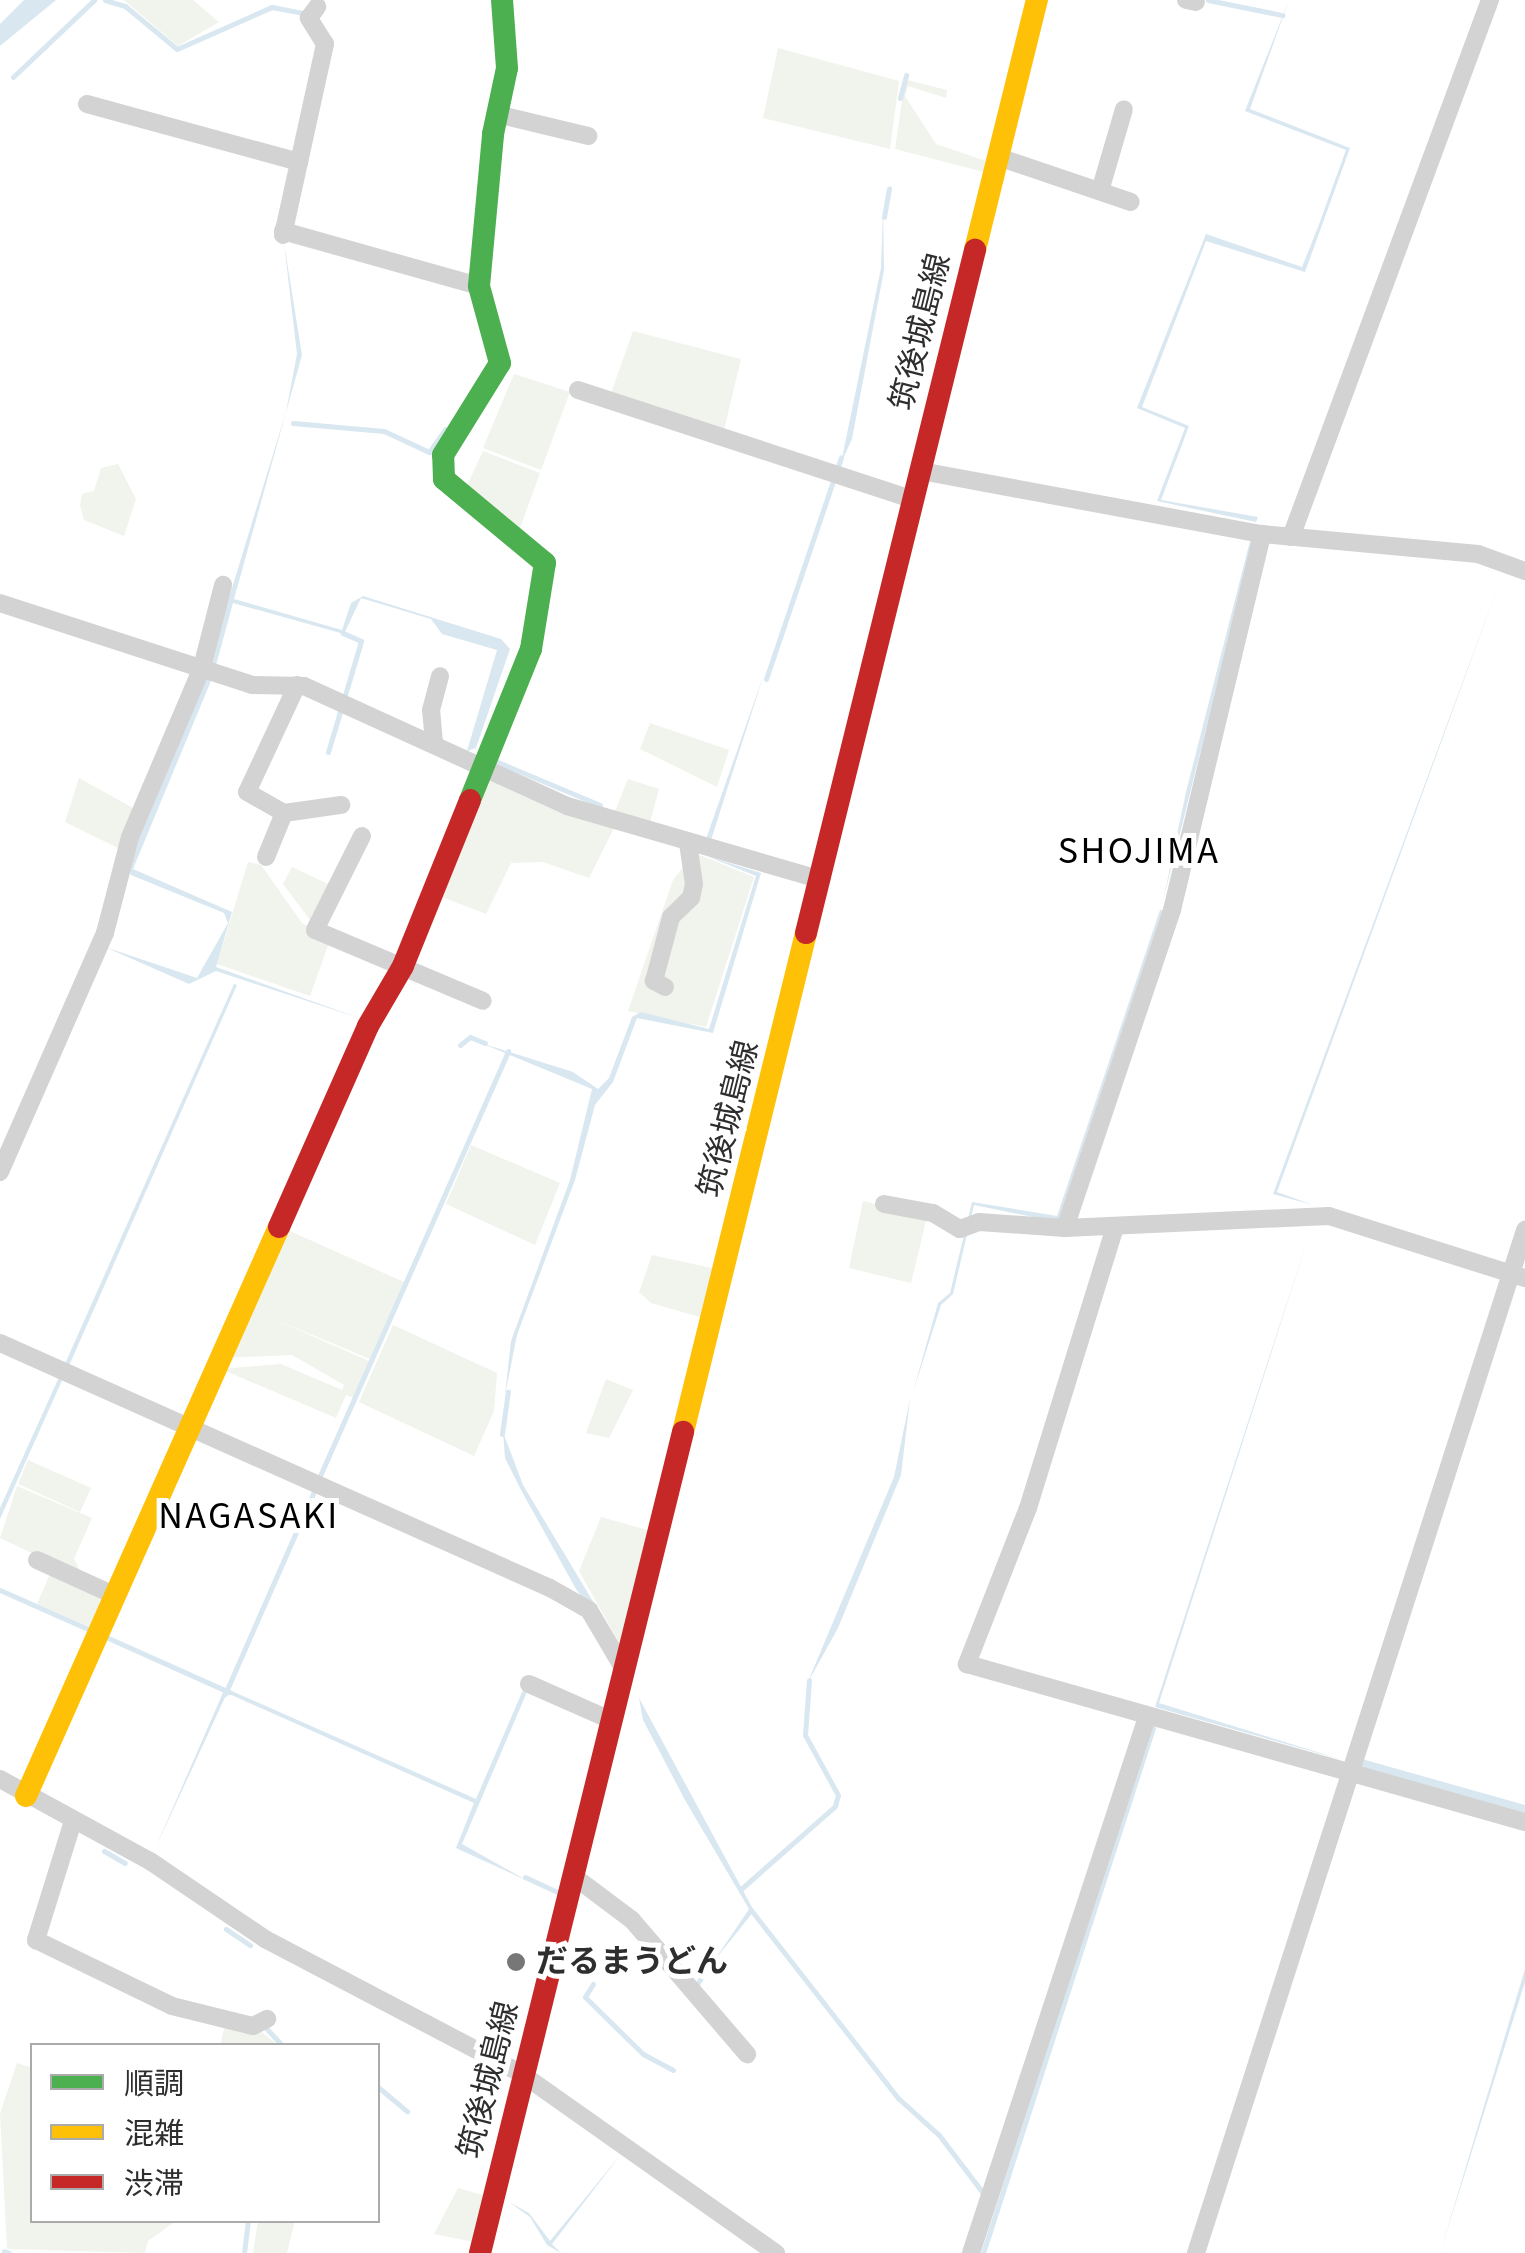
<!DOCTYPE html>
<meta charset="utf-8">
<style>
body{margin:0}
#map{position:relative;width:1525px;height:2253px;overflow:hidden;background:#fff;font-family:"Source Sans 3","Noto Sans JP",sans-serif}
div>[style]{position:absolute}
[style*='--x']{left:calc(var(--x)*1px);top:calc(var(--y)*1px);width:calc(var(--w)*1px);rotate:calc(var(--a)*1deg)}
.green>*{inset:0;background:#f0f4ec}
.water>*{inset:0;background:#d9e7f0}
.stream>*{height:5px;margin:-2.5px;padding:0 2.5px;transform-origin:2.5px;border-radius:2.5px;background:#d9e7f0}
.street>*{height:18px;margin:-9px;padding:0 9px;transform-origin:9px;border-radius:9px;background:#d3d3d3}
.fast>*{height:22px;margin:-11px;padding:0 11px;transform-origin:11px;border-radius:11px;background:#4caf50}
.slow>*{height:22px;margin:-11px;padding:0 11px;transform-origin:11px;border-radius:11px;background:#ffc107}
.jam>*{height:22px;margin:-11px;padding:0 11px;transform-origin:11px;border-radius:11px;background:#c62828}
.dots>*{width:28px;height:28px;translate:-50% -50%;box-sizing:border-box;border:5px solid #fff;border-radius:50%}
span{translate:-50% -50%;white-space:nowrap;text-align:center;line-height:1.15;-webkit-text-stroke:10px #fff;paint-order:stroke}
.street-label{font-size:32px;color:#2e2e2e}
.poi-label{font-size:32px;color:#2e2e2e;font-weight:700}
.left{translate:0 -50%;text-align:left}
.quarter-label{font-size:38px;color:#000;letter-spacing:2.5px}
.legend{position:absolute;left:30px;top:2043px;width:350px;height:180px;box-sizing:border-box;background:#fff;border:2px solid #ababab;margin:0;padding:12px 18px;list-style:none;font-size:30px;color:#2e2e2e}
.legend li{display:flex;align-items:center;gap:20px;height:50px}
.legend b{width:50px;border:2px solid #ababab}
</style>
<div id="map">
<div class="green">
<div style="clip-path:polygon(124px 0,193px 0,219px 22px,178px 46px)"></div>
<div style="clip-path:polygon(778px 48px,899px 81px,890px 149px,763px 118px)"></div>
<div style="clip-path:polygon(907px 80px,947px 90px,946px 98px,908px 86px,905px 96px,936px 144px,986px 161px,984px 172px,895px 149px,902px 101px)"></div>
<div style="clip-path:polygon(633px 331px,741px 359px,724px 430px,610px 396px)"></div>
<div style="clip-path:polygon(514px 374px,570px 392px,541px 470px,483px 448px)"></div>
<div style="clip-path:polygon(483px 451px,540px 473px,519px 531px,466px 488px)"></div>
<div style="clip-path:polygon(118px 464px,136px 499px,124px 536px,84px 520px,80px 505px,82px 494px,94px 491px,101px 468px)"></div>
<div style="clip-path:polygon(650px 723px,729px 750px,717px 787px,640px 749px)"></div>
<div style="clip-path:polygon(484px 773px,615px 826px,589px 878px,543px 862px,511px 863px,486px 914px,437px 895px)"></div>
<div style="clip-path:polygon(79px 778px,133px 808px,118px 848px,65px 822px)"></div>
<div style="clip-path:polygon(628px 779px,659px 789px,650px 822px,615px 811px)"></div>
<div style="clip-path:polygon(695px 853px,754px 877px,706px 1027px,628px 1011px,673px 880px)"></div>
<div style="clip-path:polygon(248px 862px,261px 865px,302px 923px,330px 940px,310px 996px,217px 964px)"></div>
<div style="clip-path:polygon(292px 867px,332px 886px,313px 924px,283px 884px)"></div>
<div style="clip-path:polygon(471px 1145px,560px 1183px,535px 1245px,446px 1204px)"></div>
<div style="clip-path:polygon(863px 1201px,927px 1217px,911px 1283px,849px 1268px)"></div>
<div style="clip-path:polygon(283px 1228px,404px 1282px,370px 1359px,269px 1317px,369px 1361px,354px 1398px,346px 1395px,336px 1418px,221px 1369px,281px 1364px,342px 1390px,344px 1385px,292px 1355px,225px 1358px)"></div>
<div style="clip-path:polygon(652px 1255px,716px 1269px,703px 1318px,651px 1303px,639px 1292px)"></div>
<div style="clip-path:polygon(393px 1325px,497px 1373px,494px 1411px,474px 1456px,359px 1402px)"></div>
<div style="clip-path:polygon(606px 1379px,633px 1390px,609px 1438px,586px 1433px)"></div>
<div style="clip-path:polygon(28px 1460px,91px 1488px,80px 1512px,18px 1484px)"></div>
<div style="clip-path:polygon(17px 1486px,92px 1518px,74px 1559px,80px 1570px,112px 1584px,114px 1592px,0 1538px)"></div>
<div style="clip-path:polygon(601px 1517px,651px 1531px,622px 1648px,579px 1571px)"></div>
<div style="clip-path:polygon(51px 1572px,109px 1598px,96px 1630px,37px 1604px)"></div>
<div style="clip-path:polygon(225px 2025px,259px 2030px,278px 2045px,220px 2046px)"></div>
<div style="clip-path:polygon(17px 2063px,32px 2068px,32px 2220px,176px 2221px,148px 2241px,145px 2253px,7px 2249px,0 2113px)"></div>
<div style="clip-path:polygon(458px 2188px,486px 2196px,474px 2242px,434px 2234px)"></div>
<div style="clip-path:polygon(258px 2220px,295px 2221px,287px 2253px,253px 2253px)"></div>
</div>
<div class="water">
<div style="clip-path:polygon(24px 0,56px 0,0 46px,0 24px)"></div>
<div style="clip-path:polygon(1289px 0,1250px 109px,1350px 148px,1305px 272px,1206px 241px,1142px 407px,1189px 426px,1161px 500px,1258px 517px,1256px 522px,1157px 501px,1185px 428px,1137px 408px,1206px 234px,1302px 267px,1318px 227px,1346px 150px,1245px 111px)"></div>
<div style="clip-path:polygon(883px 209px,884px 270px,852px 439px,841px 463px,881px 268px)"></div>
<div style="clip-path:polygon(284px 243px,302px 355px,234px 599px,342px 630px,351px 603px,363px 596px,501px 639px,510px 649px,476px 748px,467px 751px,497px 650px,442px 634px,431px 619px,361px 598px,344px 634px,233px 603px,213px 676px,133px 869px,232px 912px,216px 967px,365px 1020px,216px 971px,189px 984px,105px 947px,197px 978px,228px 923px,224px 913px,131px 875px,127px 865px,205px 676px,286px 412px,297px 354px)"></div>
<div style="clip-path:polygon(1250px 541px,1253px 542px,1163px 901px,1186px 792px)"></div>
<div style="clip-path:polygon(1503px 573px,1277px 1192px,1313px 1205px,1273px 1194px)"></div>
<div style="clip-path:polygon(764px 674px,711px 840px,706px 839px)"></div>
<div style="clip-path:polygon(704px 855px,761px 873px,713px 1033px,637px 1018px,613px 1082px,595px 1105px,575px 1180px,517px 1335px,505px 1395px,511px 1341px,570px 1180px,592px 1089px,481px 1043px,573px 1072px,598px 1089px,609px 1078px,632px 1017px,641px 1012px,709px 1029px,756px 876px)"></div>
<div style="clip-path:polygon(1160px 910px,1163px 910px,1058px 1222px,974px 1205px,953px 1294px,941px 1305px,913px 1392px,938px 1303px,950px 1293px,972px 1202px,1057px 1216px)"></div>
<div style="clip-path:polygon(234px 984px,237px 985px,68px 1368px,64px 1366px)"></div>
<div style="clip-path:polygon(1312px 1226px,1159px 1703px,1346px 1761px,1155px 1707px)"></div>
<div style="clip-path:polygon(60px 1375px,64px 1376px,0 1519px,0 1508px)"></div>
<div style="clip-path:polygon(910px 1399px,901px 1475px,838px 1628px,807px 1684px,894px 1477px)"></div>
<div style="clip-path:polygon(503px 1432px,523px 1485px,621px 1648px,576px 1589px,521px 1490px,505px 1458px)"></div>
<div style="clip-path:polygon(225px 1688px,476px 1799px,523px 1690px,527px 1692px,462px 1844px,528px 1881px,456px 1848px,474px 1803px,227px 1693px,155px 1849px)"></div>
<div style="clip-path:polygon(639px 1698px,754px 1911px,714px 1961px,749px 1909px,685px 1800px,643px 1720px)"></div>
<div style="clip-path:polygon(1362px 1759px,1525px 1805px,1525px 1813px,1361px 1767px)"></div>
<div style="clip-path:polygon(1525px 1969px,1525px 1982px,1440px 2253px)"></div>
<div style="clip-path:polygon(622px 2153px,552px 2244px,561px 2253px,547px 2245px,530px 2217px,509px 2202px,529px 2213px,550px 2241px)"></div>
</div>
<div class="stream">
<div style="--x:105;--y:0;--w:21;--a:17"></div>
<div style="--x:125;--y:6;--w:67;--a:39.6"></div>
<div style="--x:177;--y:49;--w:104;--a:-23.9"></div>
<div style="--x:272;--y:7;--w:32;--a:11"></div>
<div style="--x:1208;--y:0;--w:76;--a:11.5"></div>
<div style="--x:13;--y:77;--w:112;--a:-43.5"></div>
<div style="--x:900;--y:98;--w:24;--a:-75"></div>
<div style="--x:884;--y:217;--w:29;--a:-80"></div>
<div style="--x:293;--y:423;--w:91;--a:5"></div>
<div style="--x:384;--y:431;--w:50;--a:25"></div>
<div style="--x:429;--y:452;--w:28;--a:-55"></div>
<div style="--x:766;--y:679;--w:234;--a:-71.3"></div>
<div style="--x:328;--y:752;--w:116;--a:-73.4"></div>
<div style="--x:361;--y:641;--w:20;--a:-156"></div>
<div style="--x:493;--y:760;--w:116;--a:22.8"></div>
<div style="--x:460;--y:1045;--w:13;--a:-39"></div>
<div style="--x:470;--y:1037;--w:16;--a:22"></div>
<div style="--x:502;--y:1434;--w:43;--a:-82.1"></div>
<div style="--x:319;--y:1478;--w:467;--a:-66.1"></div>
<div style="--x:0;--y:1590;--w:101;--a:24"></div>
<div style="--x:106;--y:1637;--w:135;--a:24.1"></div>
<div style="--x:225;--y:1694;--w:224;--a:-66.3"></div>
<div style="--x:104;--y:1851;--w:24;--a:30"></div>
<div style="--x:525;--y:1877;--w:38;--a:25"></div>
<div style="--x:741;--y:1889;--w:125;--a:-41.4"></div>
<div style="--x:835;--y:1806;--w:11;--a:-75"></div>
<div style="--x:838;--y:1795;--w:68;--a:-118.8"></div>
<div style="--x:805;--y:1735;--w:55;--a:-85.8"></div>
<div style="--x:751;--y:1910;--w:239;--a:52"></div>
<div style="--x:898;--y:2098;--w:55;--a:42.1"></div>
<div style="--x:939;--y:2135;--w:78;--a:52.8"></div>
<div style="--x:226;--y:1929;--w:29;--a:34"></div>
<div style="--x:593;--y:1984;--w:15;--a:122"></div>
<div style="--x:585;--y:1997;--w:81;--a:44.5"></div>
<div style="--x:643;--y:2054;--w:34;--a:28"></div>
<div style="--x:696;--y:1986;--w:34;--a:-58"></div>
<div style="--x:265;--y:2027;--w:26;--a:47"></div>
<div style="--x:378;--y:2087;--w:38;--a:40"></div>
<div style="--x:4;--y:2251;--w:5;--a:22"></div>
<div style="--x:244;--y:2253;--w:33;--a:-83"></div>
<div style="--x:983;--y:2253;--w:552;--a:-72.06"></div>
</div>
<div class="street">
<div style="--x:1186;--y:0;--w:10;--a:11"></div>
<div style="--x:87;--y:104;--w:220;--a:15.3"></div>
<div style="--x:497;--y:114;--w:94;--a:13.6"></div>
<div style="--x:998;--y:157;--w:140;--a:18.7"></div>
<div style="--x:1100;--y:191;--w:85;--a:-73.7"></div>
<div style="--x:283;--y:231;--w:204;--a:15.7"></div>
<div style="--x:283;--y:235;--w:196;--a:-77.6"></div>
<div style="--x:325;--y:44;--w:31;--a:-122"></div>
<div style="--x:309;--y:18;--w:14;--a:-54"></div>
<div style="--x:578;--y:390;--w:354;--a:18.1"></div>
<div style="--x:921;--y:471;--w:347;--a:10.5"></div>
<div style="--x:1262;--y:534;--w:217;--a:5.3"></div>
<div style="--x:1478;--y:554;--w:50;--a:19.9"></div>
<div style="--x:1291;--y:537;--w:573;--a:-69.67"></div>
<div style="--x:0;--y:603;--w:265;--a:18"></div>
<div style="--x:252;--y:685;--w:52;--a:1.1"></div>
<div style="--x:304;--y:686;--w:289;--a:24.5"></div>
<div style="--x:567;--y:806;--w:265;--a:16.2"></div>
<div style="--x:297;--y:685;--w:118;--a:115"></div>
<div style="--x:247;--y:792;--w:43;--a:29.6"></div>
<div style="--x:284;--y:813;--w:58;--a:-8"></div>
<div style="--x:434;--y:743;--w:33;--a:-95"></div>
<div style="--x:431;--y:710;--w:35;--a:-75"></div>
<div style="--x:362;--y:836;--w:105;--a:116.6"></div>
<div style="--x:315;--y:930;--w:182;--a:22.9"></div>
<div style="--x:266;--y:857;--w:48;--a:-67.8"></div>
<div style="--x:665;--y:987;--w:13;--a:-151"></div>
<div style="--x:654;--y:981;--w:66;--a:-75.1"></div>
<div style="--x:671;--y:917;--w:28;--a:-44"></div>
<div style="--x:691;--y:898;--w:14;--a:-78"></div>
<div style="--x:694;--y:884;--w:41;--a:-98.3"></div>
<div style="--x:0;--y:1172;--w:261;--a:-66.3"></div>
<div style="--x:105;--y:933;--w:99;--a:-75.4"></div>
<div style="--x:130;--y:837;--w:185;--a:-67"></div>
<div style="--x:202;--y:667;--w:85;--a:-75.6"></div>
<div style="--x:884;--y:1204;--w:50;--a:10.4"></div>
<div style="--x:933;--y:1213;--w:31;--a:31"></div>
<div style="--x:960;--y:1229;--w:20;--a:-20"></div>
<div style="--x:979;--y:1222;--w:86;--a:4"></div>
<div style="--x:1065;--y:1228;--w:264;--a:-2.6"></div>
<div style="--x:1329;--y:1216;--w:206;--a:17.6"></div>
<div style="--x:1115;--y:1227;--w:294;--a:107.2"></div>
<div style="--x:1028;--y:1508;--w:168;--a:111.4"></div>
<div style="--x:967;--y:1664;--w:580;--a:15.81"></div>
<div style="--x:1065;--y:1228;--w:336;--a:-71.4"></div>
<div style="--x:1172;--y:910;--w:387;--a:-76.5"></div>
<div style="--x:0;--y:1343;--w:602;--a:24.01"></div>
<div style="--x:550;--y:1588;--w:45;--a:29.4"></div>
<div style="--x:589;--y:1610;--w:71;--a:59.5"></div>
<div style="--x:37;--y:1560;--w:87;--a:24.5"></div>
<div style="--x:529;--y:1684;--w:92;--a:23.8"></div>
<div style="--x:0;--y:1779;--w:171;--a:28.7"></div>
<div style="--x:150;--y:1861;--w:139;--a:34.1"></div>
<div style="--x:265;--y:1939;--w:290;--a:27.7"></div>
<div style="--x:522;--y:2074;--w:311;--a:35.2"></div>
<div style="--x:73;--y:1821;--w:125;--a:107.3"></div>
<div style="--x:36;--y:1940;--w:151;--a:25.9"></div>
<div style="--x:172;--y:2006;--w:83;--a:13.9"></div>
<div style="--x:253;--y:2026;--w:16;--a:-27"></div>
<div style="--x:572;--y:1875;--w:75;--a:36.9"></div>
<div style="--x:632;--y:1920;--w:177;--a:49.4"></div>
<div style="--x:971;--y:2253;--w:564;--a:-71.82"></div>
<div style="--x:1196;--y:2253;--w:1075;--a:-72.17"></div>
</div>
<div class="fast">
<div style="--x:470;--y:800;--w:163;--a:-68"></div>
<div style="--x:531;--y:649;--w:87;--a:-80.8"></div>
<div style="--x:545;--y:563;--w:131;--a:-140.3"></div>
<div style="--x:444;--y:479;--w:24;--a:-92"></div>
<div style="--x:443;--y:455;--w:108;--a:-58.2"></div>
<div style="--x:500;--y:363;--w:80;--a:-105.3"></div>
<div style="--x:479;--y:286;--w:153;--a:-84.7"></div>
<div style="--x:493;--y:134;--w:67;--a:-78"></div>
<div style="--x:507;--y:68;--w:68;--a:-94.2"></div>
</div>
<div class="slow">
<div style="--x:975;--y:250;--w:258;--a:-76.1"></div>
<div style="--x:683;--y:1432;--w:514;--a:-76.15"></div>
<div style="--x:26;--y:1796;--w:623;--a:-66.03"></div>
</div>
<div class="jam">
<div style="--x:806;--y:933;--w:704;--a:-76.1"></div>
<div style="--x:279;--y:1227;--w:220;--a:-66.1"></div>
<div style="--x:368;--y:1026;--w:69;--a:-59.7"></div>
<div style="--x:403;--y:966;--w:179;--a:-68"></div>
<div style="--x:480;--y:2253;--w:846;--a:-76.11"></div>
</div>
<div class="dots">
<div style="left:516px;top:1962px;background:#777"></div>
</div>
<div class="street-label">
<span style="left:921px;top:332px;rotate:-76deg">筑後城島線</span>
<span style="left:729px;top:1119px;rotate:-76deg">筑後城島線</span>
<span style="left:489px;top:2080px;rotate:-76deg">筑後城島線</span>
</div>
<div class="poi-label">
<span class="left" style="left:536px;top:1962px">だるまうどん</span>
</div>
<div class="quarter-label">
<span style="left:1139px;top:852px">SHOJIMA</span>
<span style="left:249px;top:1517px">NAGASAKI</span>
</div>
<ul class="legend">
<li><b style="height:12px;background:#4caf50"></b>順調</li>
<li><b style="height:12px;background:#ffc107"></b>混雑</li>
<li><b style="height:12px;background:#c62828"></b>渋滞</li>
</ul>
</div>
